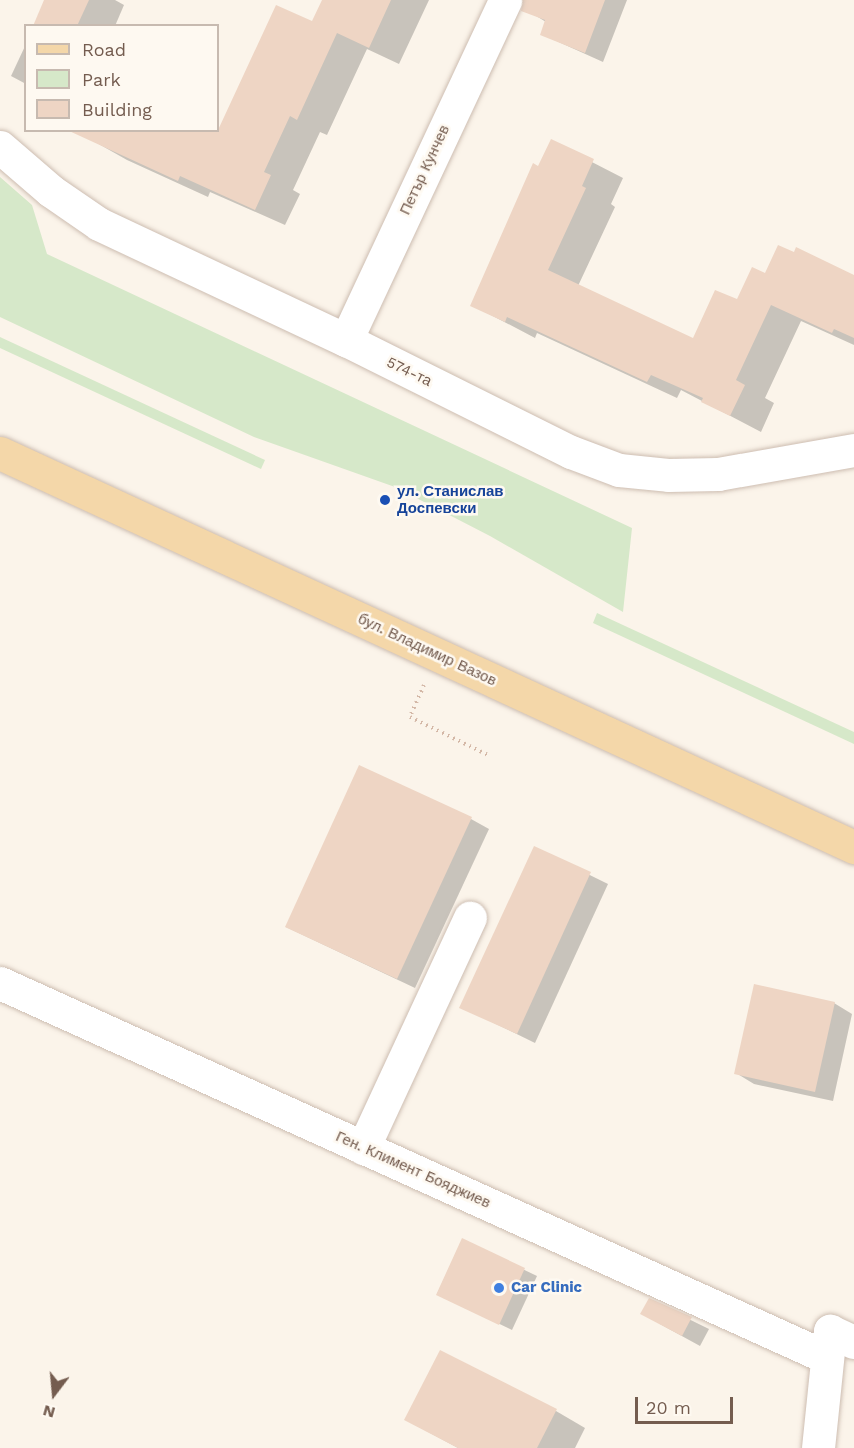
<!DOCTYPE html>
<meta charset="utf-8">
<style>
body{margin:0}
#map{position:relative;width:854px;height:1448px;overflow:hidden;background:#fbf4ea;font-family:"Work Sans",sans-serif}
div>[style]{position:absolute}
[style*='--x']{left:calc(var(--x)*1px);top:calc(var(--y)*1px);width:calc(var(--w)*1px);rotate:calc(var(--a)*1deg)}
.green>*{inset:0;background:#d6e8c9}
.shadow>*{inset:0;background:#0003}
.building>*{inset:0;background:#eed5c4}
.path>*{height:4px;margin-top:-2px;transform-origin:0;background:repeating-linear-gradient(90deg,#d4b8a7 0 1.5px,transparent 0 6px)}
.roads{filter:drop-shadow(0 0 2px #cdbdb1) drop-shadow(0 0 2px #cdbdb1)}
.minor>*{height:33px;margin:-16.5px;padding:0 16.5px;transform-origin:16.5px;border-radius:16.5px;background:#fff}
.major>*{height:33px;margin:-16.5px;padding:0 16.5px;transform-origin:16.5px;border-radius:16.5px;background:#f4d7a9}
.dots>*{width:16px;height:16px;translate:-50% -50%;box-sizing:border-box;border:3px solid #fef9f1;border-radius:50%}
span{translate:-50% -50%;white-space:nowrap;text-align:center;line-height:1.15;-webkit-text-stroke:5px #fef9f1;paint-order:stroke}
.street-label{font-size:15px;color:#745c4f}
.transit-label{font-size:15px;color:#164399;font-weight:700}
.left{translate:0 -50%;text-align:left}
.shop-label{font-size:15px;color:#366cbe;font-weight:700}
.legend{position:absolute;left:24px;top:24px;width:195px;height:108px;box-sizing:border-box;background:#fef9f1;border:2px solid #c7bab0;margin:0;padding:8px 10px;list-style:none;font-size:18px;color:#745c4f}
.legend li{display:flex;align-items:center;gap:12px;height:30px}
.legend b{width:30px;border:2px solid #c7bab0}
.north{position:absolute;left:24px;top:1364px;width:60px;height:60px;-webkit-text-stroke:4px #fef9f1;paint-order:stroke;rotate:196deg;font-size:16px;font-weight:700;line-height:24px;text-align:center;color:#745c4f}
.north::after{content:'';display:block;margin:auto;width:21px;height:27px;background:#745c4f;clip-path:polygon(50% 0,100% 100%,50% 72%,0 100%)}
.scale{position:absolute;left:635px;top:1397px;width:98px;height:27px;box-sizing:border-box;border:3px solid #745c4f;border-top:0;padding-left:8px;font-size:18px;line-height:21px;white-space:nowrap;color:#745c4f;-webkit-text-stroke:4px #fef9f1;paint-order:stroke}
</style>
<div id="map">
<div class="green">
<div style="clip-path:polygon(0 177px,32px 205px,47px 254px,632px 528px,623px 612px,490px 536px,395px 487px,254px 437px,0 317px)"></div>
<div style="clip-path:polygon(0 337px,265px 460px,261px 469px,0 348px)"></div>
<div style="clip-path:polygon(597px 613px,854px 732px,854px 744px,593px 623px)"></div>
</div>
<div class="shadow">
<div style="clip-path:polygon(46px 0,115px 0,124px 5px,115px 26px,34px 26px)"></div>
<div style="clip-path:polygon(323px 0,429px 0,399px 64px,367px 49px,327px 135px,320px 132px,293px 190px,300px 194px,285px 225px,210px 192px,208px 197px,127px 160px,97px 143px,219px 131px,313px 23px)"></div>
<div style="clip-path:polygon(538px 0,627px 0,603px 62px,541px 34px,546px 22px,533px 14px)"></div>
<div style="clip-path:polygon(26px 44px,26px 84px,11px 76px)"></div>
<div style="clip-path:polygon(551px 141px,623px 178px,611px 204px,615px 207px,578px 286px,693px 340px,766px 275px,854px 276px,854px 345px,801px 321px,765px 398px,774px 403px,761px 432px,681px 390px,677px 398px,537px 333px,535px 338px,472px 305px)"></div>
<div style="clip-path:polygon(471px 819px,489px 829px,415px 988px,286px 927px)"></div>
<div style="clip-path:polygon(535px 848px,608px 884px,535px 1043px,461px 1007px)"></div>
<div style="clip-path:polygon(834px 1003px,852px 1014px,833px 1101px,754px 1084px,736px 1073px)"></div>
<div style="clip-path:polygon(462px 1240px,537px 1276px,512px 1330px,437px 1294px)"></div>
<div style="clip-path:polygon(650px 1300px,709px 1329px,700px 1346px,660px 1324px)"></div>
<div style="clip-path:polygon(556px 1411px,585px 1428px,575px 1448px,458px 1448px,406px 1420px)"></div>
</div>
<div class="building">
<div style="clip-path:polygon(44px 0,89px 0,77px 26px,33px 26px)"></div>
<div style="clip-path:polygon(322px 0,391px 0,369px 48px,337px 33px,297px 120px,290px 116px,264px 172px,271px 175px,255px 210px,180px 176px,178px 181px,67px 130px,218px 130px,276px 5px,312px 21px)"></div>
<div style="clip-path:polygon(523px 0,605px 0,585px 53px,540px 35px,545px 20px,521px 11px)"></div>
<div style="clip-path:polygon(551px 139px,594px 159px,582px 186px,586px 188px,548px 270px,693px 338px,715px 290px,737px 299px,752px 267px,765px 273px,778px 245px,794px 252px,796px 247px,854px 275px,854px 338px,834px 329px,832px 333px,771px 305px,736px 380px,745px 385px,730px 416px,701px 402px,703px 398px,651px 375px,647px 382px,507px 317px,505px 322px,470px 306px,533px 163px,538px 166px)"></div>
<div style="clip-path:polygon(359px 765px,472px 817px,397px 979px,285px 927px)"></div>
<div style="clip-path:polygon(534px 846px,591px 872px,517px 1034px,459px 1008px)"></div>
<div style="clip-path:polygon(754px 984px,835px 1002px,815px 1092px,734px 1074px)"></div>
<div style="clip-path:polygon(462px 1238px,525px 1268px,499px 1325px,436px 1295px)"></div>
<div style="clip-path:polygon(649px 1298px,692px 1317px,682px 1336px,640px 1314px)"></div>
<div style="clip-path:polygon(440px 1350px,557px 1409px,537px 1448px,458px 1448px,404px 1420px)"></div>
</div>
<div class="path">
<div style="--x:424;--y:685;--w:35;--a:114"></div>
<div style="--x:410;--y:717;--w:89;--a:26"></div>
</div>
<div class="roads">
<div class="minor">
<div style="--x:0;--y:147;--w:67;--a:40.8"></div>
<div style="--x:51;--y:191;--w:58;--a:34.5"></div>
<div style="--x:99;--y:224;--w:273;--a:25.2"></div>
<div style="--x:346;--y:340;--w:251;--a:26.5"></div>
<div style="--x:571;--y:452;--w:51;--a:20.6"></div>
<div style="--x:619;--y:470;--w:49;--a:5.8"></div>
<div style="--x:668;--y:475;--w:50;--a:-1.1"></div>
<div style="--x:718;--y:474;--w:138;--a:-10"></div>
<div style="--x:346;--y:340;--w:375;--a:-64.9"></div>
<div style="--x:0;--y:983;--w:907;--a:24.36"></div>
<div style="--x:363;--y:1148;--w:254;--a:-65.1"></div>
<div style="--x:818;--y:1448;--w:118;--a:-84.1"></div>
<div style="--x:830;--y:1331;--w:26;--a:25"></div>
</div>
<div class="major">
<div style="--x:0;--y:453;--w:941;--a:24.77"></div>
</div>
</div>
<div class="dots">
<div style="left:385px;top:500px;background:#1a4fb4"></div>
<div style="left:499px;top:1288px;background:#3f7fe0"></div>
</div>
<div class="street-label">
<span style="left:425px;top:170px;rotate:-65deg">Петър Кунчев</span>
<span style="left:409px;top:372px;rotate:26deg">574-та</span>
<span style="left:427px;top:650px;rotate:25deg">бул. Владимир Вазов</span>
<span style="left:413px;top:1170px;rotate:24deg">Ген. Климент Бояджиев</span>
</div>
<div class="transit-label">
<span class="left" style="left:397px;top:500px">ул. Станислав<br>Доспевски</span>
</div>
<div class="shop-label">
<span class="left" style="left:511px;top:1288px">Car Clinic</span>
</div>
<ul class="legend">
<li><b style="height:8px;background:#f4d7a9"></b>Road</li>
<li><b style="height:16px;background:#d6e8c9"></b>Park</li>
<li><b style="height:16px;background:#eed5c4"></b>Building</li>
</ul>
<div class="north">N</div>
<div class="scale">20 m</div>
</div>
